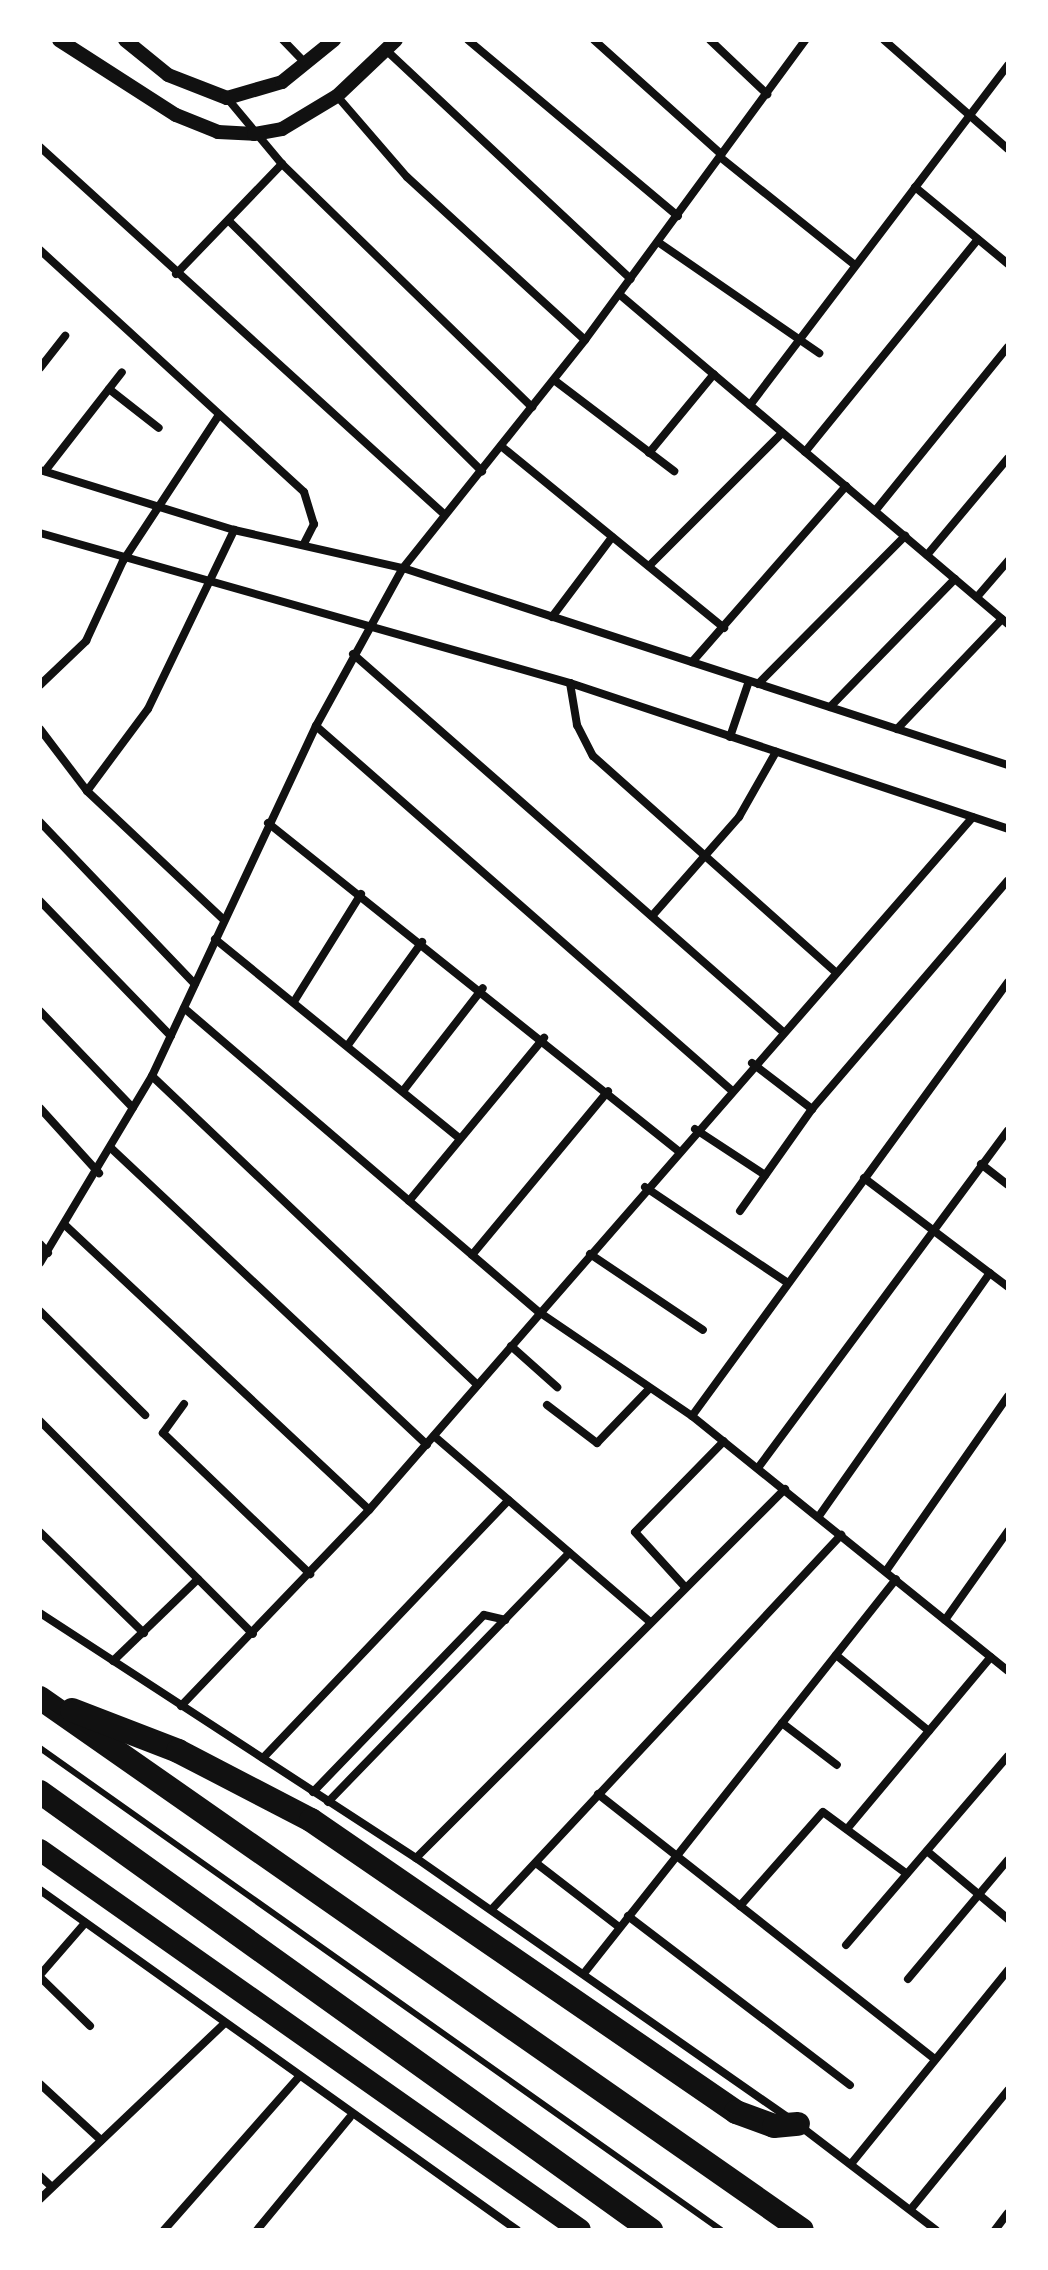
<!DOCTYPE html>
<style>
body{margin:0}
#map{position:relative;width:1048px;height:2270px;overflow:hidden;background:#fff;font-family:"Source Sans 3",sans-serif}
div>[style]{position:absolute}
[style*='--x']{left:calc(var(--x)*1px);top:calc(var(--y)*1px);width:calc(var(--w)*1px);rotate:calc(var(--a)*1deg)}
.service>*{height:6px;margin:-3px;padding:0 3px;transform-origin:3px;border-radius:3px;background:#111}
.minor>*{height:8px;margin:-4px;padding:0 4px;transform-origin:4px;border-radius:4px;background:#111}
.tertiary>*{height:14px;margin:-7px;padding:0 7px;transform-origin:7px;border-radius:7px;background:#111}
.trunk>*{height:22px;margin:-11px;padding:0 11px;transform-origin:11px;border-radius:11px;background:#111}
.motorway>*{height:24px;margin:-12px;padding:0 12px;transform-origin:12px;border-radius:12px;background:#111}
span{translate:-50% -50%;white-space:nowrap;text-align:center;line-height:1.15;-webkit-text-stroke:7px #fff;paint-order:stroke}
.frame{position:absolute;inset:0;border:42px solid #fff;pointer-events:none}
</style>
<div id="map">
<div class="service">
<div style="--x:40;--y:1748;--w:834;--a:35.29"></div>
</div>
<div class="minor">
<div style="--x:283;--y:40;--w:33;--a:46"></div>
<div style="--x:468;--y:40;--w:274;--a:40"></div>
<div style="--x:594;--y:40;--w:171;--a:41.9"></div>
<div style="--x:710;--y:40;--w:79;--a:43.5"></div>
<div style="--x:884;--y:40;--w:165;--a:41.3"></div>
<div style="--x:386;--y:50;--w:335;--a:43.1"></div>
<div style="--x:337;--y:96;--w:107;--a:49.2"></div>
<div style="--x:407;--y:177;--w:241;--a:42.5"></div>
<div style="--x:227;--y:98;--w:86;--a:50.2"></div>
<div style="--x:282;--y:164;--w:349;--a:44.2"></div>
<div style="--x:40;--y:147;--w:547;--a:42.26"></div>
<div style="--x:720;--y:157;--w:173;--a:38.7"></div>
<div style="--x:915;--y:187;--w:121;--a:39.6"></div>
<div style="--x:229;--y:221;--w:356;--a:44.7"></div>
<div style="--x:658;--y:242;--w:196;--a:34.6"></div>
<div style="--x:40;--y:250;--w:358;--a:42.5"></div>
<div style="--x:304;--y:492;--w:34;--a:73"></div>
<div style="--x:314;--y:524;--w:22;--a:117"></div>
<div style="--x:176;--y:274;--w:153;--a:-46.1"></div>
<div style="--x:619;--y:294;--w:510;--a:40.31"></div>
<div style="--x:40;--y:368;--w:41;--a:-52"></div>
<div style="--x:554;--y:380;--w:151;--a:37.2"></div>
<div style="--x:109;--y:389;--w:63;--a:38"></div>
<div style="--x:750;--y:405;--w:427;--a:-52.8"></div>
<div style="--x:501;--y:446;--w:288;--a:39.2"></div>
<div style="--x:805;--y:452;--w:274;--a:-50.9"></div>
<div style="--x:649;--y:453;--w:102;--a:-50.6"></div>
<div style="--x:40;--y:470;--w:203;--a:17.2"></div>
<div style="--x:234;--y:530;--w:173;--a:12.7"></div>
<div style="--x:403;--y:568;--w:636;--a:18.04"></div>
<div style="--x:45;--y:471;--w:125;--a:-52.1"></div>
<div style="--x:875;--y:511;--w:211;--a:-51"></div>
<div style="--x:40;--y:533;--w:551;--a:15.8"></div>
<div style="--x:570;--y:683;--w:462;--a:18.4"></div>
<div style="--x:927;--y:555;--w:126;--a:-50.1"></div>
<div style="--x:649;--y:566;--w:188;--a:-45"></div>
<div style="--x:977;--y:597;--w:48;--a:-49.3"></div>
<div style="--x:552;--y:617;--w:100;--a:-53.1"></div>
<div style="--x:353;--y:654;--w:570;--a:41.3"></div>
<div style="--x:692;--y:662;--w:234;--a:-48.8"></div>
<div style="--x:570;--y:683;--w:43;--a:80.5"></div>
<div style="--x:577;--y:725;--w:35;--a:63"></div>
<div style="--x:593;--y:756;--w:323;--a:41.7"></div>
<div style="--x:758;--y:684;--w:209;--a:-45.2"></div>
<div style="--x:40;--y:685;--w:64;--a:-43.7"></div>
<div style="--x:86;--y:641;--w:88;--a:-65.2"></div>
<div style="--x:123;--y:561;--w:175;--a:-56.7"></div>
<div style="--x:830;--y:707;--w:179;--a:-45.7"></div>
<div style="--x:316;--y:726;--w:551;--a:41.24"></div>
<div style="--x:40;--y:729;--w:78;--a:52.8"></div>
<div style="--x:87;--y:791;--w:188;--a:43.3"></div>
<div style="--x:897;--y:729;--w:152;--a:-46.3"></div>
<div style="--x:730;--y:737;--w:59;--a:-71.3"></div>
<div style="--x:87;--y:791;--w:102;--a:-53.4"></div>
<div style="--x:148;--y:709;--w:199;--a:-64.3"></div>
<div style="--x:40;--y:822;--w:224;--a:46.3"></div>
<div style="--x:268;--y:823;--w:524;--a:38.64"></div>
<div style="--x:40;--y:901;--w:188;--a:45.9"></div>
<div style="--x:652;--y:916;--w:132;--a:-48.7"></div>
<div style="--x:739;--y:817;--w:75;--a:-60.4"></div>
<div style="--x:215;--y:939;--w:316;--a:39.2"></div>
<div style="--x:295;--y:1000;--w:125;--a:-58.1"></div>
<div style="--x:184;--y:1008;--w:467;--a:40.6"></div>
<div style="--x:539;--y:1312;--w:185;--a:34.2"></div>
<div style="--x:692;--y:1416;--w:406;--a:38.9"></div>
<div style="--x:40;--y:1011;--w:134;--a:46.2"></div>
<div style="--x:348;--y:1045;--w:127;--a:-54.3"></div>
<div style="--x:752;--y:1063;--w:76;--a:37.5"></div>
<div style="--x:152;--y:1076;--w:449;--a:43.5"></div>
<div style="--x:403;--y:1091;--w:130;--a:-52.2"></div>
<div style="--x:40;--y:1108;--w:88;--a:47.8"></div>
<div style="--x:695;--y:1129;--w:84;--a:33.3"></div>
<div style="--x:112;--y:1149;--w:432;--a:43.2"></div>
<div style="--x:981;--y:1164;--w:34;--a:38"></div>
<div style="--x:864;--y:1178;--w:181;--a:37.1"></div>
<div style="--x:645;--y:1187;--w:172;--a:33.9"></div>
<div style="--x:409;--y:1201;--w:212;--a:-50.4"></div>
<div style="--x:740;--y:1211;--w:125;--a:-54.8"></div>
<div style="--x:812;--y:1109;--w:301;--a:-49.4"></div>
<div style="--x:66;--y:1226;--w:415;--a:43.1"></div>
<div style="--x:40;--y:1244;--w:12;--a:48"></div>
<div style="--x:590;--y:1254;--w:136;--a:33.9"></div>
<div style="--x:472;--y:1255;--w:213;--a:-50.3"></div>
<div style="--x:40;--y:1263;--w:218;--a:-59.1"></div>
<div style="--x:152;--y:1076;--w:387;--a:-64.9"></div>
<div style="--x:316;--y:726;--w:180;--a:-61.2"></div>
<div style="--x:403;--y:568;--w:292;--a:-51.4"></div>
<div style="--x:585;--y:340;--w:372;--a:-53.7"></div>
<div style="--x:40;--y:1311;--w:148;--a:44.7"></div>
<div style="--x:511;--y:1346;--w:62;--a:41.7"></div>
<div style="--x:184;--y:1404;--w:36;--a:126"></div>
<div style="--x:163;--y:1433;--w:204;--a:43.8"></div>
<div style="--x:547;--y:1405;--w:63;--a:37.2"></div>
<div style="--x:597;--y:1443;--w:76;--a:-46.1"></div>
<div style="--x:692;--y:1416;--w:537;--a:-53.94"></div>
<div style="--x:40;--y:1421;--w:301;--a:45"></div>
<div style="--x:434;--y:1436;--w:284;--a:40.7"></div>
<div style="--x:758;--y:1468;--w:420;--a:-53.5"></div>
<div style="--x:819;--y:1516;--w:297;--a:-54.9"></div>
<div style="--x:40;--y:1532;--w:145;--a:44.2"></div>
<div style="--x:886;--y:1571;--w:213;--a:-55.1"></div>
<div style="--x:685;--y:1587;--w:74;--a:-132.3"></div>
<div style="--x:635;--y:1532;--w:127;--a:-45.6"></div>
<div style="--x:40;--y:1613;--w:449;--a:33.1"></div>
<div style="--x:416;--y:1858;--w:455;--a:34.9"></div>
<div style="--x:945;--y:1620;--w:109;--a:-54.7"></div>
<div style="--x:836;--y:1655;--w:120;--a:39.3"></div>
<div style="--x:113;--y:1661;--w:118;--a:-44"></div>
<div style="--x:181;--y:1706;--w:272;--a:-46.2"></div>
<div style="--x:369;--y:1510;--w:919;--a:-48.93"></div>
<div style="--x:782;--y:1723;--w:69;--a:37.4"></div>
<div style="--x:263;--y:1758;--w:356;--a:-46.4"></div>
<div style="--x:313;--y:1792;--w:246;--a:-46"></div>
<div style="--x:484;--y:1615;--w:22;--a:13"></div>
<div style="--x:598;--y:1794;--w:429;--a:38.2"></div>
<div style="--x:328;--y:1802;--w:347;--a:-45.9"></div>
<div style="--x:847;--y:1829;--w:224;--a:-50.1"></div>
<div style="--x:927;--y:1851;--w:106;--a:40"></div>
<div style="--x:416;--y:1858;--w:522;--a:-45"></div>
<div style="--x:536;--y:1863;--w:105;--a:37.6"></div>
<div style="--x:40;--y:1890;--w:586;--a:35.48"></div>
<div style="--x:740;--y:1906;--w:125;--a:-48.6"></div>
<div style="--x:823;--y:1812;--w:104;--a:36.4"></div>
<div style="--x:492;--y:1909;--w:512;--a:-46.98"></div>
<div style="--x:628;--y:1916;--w:279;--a:37.3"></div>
<div style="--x:846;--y:1945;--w:249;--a:-49.4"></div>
<div style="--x:585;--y:1972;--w:501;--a:-51.64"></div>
<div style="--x:40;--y:1975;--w:69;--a:-49.1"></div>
<div style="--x:40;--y:1977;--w:70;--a:44.4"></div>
<div style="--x:908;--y:1979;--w:155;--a:-50"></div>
<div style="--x:40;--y:2084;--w:83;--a:42.6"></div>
<div style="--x:800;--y:2126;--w:171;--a:37.4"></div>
<div style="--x:851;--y:2164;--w:250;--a:-51"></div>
<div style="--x:40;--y:2176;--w:16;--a:43"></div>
<div style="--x:40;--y:2199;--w:254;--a:-43.6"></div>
<div style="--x:911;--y:2209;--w:154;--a:-50.8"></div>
<div style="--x:164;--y:2230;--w:203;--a:-48.6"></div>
<div style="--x:257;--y:2230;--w:146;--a:-50.5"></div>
<div style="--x:995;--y:2230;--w:21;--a:-53"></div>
</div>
<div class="tertiary">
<div style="--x:59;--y:40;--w:139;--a:32.7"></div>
<div style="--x:176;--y:115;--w:45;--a:22"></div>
<div style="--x:218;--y:132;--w:36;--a:3"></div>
<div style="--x:254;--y:134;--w:28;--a:-10"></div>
<div style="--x:282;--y:129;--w:64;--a:-31"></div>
<div style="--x:337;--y:96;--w:81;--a:-43.5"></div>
<div style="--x:125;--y:40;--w:55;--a:39.1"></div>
<div style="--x:168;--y:75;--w:63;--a:21.3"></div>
<div style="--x:227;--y:98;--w:57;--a:-16.2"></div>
<div style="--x:282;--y:82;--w:67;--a:-38.9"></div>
</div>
<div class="trunk">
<div style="--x:40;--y:1850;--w:660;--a:35.13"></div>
</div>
<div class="motorway">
<div style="--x:40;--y:1698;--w:929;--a:34.92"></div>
<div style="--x:72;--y:1710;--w:114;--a:21.1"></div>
<div style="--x:178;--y:1751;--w:150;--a:27.4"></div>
<div style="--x:311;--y:1820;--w:516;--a:34.49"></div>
<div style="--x:736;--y:2112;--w:40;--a:20.2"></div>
<div style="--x:774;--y:2126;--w:24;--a:-5"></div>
<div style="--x:40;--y:1792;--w:752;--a:35.64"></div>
</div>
<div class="frame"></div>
</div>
